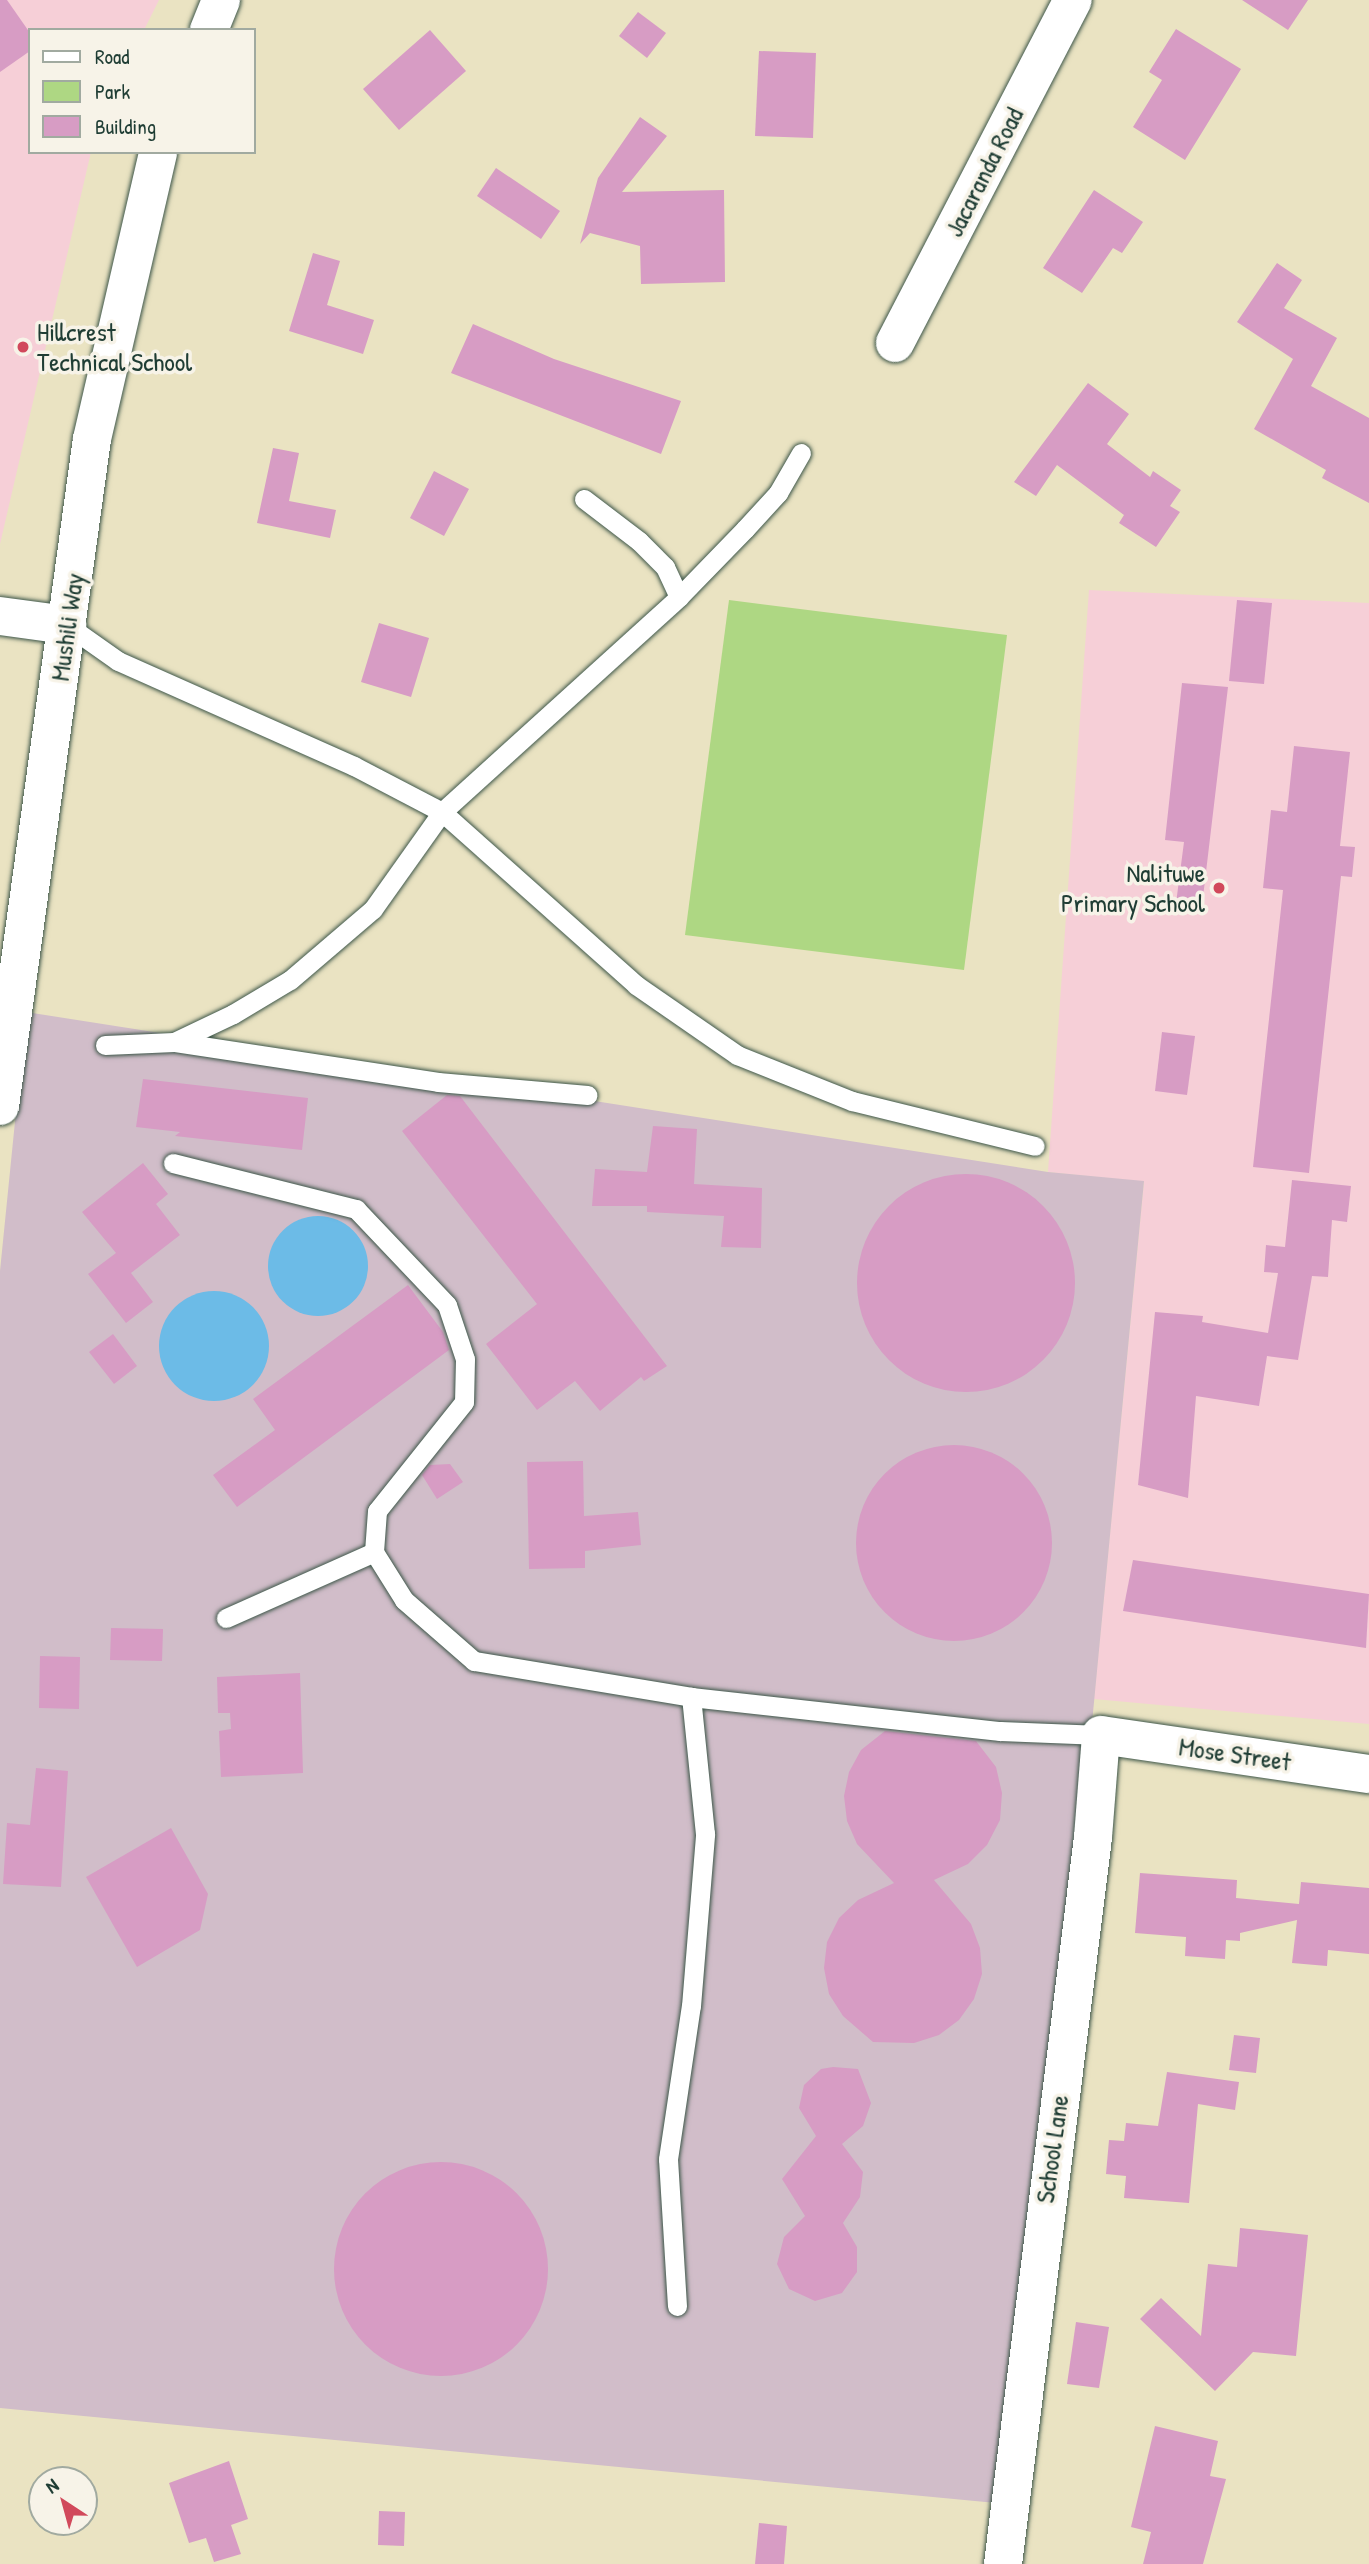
<!DOCTYPE html>
<style>
body{margin:0}
#map{position:relative;width:1369px;height:2564px;overflow:hidden;background:#eae3c2;font-family:"Patrick Hand",sans-serif}
div>[style]{position:absolute}
[style*='--x']{left:calc(var(--x)*1px);top:calc(var(--y)*1px);width:calc(var(--w)*1px);rotate:calc(var(--a)*1deg)}
.built>*{inset:0;background:#f6cfd7}
.industrial>*{inset:0;background:#d1bdc9}
.green>*{inset:0;background:#aed783}
.water>*{inset:0;background:#6cbbe7}
.round{border-radius:50%}
.building>*{inset:0;background:#d79cc4}
.roads{filter:drop-shadow(0 0 2px #3d5649) drop-shadow(0 0 2px #3d5649)}
.lane>*{height:19px;margin:-9.5px;padding:0 9.5px;transform-origin:9.5px;border-radius:9.5px;background:#fff}
.street>*{height:38px;margin:-19px;padding:0 19px;transform-origin:19px;border-radius:19px;background:#fff}
.dots>*{width:19px;height:19px;translate:-50% -50%;box-sizing:border-box;border:4px solid #f7f3e8;border-radius:50%}
span{translate:-50% -50%;white-space:nowrap;text-align:center;line-height:1.15;-webkit-text-stroke:7px #f7f3e8;paint-order:stroke}
.street-label{font-size:26px;color:#1f3d34}
.poi-label{font-size:26px;color:#1f3d34}
.left{translate:0 -50%;text-align:left}
.right{translate:-100% -50%;text-align:right}
.legend{position:absolute;left:28px;top:28px;width:228px;height:126px;box-sizing:border-box;background:#f7f3e8;border:2px solid #a1aaa0;margin:0;padding:9px 12px;list-style:none;font-size:21px;color:#1f3d34}
.legend li{display:flex;align-items:center;gap:14px;height:35px}
.legend b{width:35px;border:2px solid #a1aaa0}
.north{position:absolute;left:28px;top:2466px;width:70px;height:70px;box-sizing:border-box;background:#f7f3e8;border:2px solid #a1aaa0;border-radius:50%;rotate:324deg;font-size:19px;font-weight:700;line-height:28px;text-align:center;color:#1f3d34}
.north::after{content:'';display:block;margin:auto;width:24px;height:32px;background:#d1495b;clip-path:polygon(50% 0,100% 100%,50% 72%,0 100%)}
</style>
<div id="map">
<div class="built">
<div style="clip-path:polygon(0 0,159px 0,144px 30px,30px 30px,30px 152px,91px 152px,0 544px)"></div>
<div style="clip-path:polygon(1089px 590px,1369px 603px,1369px 1724px,1094px 1699px,1144px 1182px,1048px 1172px)"></div>
</div>
<div class="industrial">
<div style="clip-path:polygon(26px 1012px,1048px 1172px,1144px 1181px,1017px 2505px,0 2408px,0 1271px)"></div>
</div>
<div class="green">
<div style="clip-path:polygon(729px 600px,1007px 635px,964px 970px,685px 935px)"></div>
</div>
<div class="water">
<div class="round" style="left:268px;top:1216px;width:100px;height:100px"></div>
<div class="round" style="left:159px;top:1291px;width:110px;height:110px"></div>
</div>
<div class="building">
<div style="clip-path:polygon(0 0,7px 0,30px 33px,30px 51px,0 72px)"></div>
<div style="clip-path:polygon(1242px 0,1308px 0,1288px 30px)"></div>
<div style="clip-path:polygon(638px 12px,666px 33px,647px 58px,619px 36px)"></div>
<div style="clip-path:polygon(1176px 29px,1241px 69px,1185px 160px,1133px 127px,1162px 80px,1149px 72px)"></div>
<div style="clip-path:polygon(430px 30px,466px 71px,399px 130px,363px 89px)"></div>
<div style="clip-path:polygon(759px 51px,816px 53px,813px 138px,755px 136px)"></div>
<div style="clip-path:polygon(640px 117px,667px 136px,622px 192px,724px 190px,725px 282px,641px 284px,640px 246px,590px 233px,580px 244px,598px 178px)"></div>
<div style="clip-path:polygon(496px 168px,560px 211px,541px 239px,477px 196px)"></div>
<div style="clip-path:polygon(1094px 190px,1143px 222px,1122px 253px,1113px 248px,1082px 293px,1043px 268px)"></div>
<div style="clip-path:polygon(313px 253px,340px 261px,327px 305px,374px 320px,363px 354px,289px 331px)"></div>
<div style="clip-path:polygon(1277px 263px,1302px 280px,1284px 308px,1337px 338px,1311px 386px,1369px 418px,1369px 503px,1322px 478px,1326px 470px,1254px 429px,1293px 359px,1237px 322px)"></div>
<div style="clip-path:polygon(473px 324px,554px 359px,681px 401px,661px 454px,451px 373px)"></div>
<div style="clip-path:polygon(1088px 383px,1129px 414px,1107px 444px,1150px 477px,1153px 471px,1181px 490px,1170px 506px,1180px 512px,1156px 547px,1119px 523px,1124px 515px,1057px 465px,1036px 496px,1014px 482px)"></div>
<div style="clip-path:polygon(273px 448px,299px 453px,289px 501px,336px 510px,330px 538px,257px 523px)"></div>
<div style="clip-path:polygon(434px 471px,469px 489px,444px 536px,410px 518px)"></div>
<div style="clip-path:polygon(1237px 600px,1272px 603px,1264px 684px,1229px 681px)"></div>
<div style="clip-path:polygon(379px 623px,429px 638px,411px 697px,361px 682px)"></div>
<div style="clip-path:polygon(1182px 683px,1228px 687px,1201px 914px,1175px 911px,1184px 842px,1165px 840px)"></div>
<div style="clip-path:polygon(1294px 746px,1350px 752px,1340px 846px,1355px 847px,1352px 877px,1341px 876px,1309px 1173px,1253px 1167px,1283px 890px,1263px 888px,1271px 810px,1287px 812px)"></div>
<div style="clip-path:polygon(1162px 1032px,1195px 1036px,1187px 1095px,1155px 1091px)"></div>
<div style="clip-path:polygon(143px 1079px,308px 1098px,302px 1150px,175px 1136px,180px 1132px,136px 1127px)"></div>
<div style="clip-path:polygon(447px 1095px,460px 1096px,667px 1366px,644px 1381px,641px 1377px,600px 1411px,575px 1381px,537px 1410px,486px 1344px,537px 1304px,402px 1131px)"></div>
<div style="clip-path:polygon(653px 1126px,697px 1129px,694px 1184px,762px 1188px,761px 1248px,721px 1247px,724px 1216px,647px 1212px,647px 1206px,592px 1206px,595px 1169px,647px 1172px)"></div>
<div style="clip-path:polygon(143px 1163px,168px 1194px,156px 1204px,180px 1235px,131px 1273px,153px 1302px,126px 1323px,88px 1274px,116px 1253px,82px 1212px)"></div>
<div class="round" style="left:857px;top:1174px;width:218px;height:218px"></div>
<div style="clip-path:polygon(1292px 1180px,1351px 1186px,1347px 1222px,1332px 1220px,1328px 1277px,1312px 1276px,1298px 1360px,1267px 1356px,1259px 1406px,1196px 1396px,1188px 1498px,1138px 1485px,1155px 1312px,1203px 1316px,1202px 1322px,1268px 1333px,1278px 1273px,1264px 1272px,1266px 1245px,1285px 1247px)"></div>
<div style="clip-path:polygon(408px 1285px,443px 1332px,449px 1350px,237px 1507px,213px 1475px,275px 1430px,253px 1399px)"></div>
<div style="clip-path:polygon(113px 1334px,137px 1366px,114px 1384px,89px 1352px)"></div>
<div class="round" style="left:856px;top:1445px;width:196px;height:196px"></div>
<div style="clip-path:polygon(583px 1461px,584px 1516px,638px 1512px,641px 1545px,585px 1551px,585px 1568px,529px 1569px,527px 1462px)"></div>
<div style="clip-path:polygon(450px 1464px,463px 1482px,437px 1499px,422px 1475px,430px 1465px)"></div>
<div style="clip-path:polygon(1133px 1560px,1369px 1594px,1366px 1648px,1123px 1611px)"></div>
<div style="clip-path:polygon(111px 1628px,163px 1629px,162px 1661px,110px 1660px)"></div>
<div style="clip-path:polygon(40px 1656px,80px 1657px,79px 1709px,39px 1708px)"></div>
<div style="clip-path:polygon(300px 1673px,303px 1773px,221px 1777px,219px 1731px,231px 1729px,230px 1713px,218px 1713px,217px 1677px)"></div>
<div style="clip-path:polygon(885px 1731px,976px 1741px,996px 1767px,1002px 1793px,1000px 1820px,987px 1845px,968px 1864px,934px 1880px,971px 1924px,980px 1948px,982px 1974px,974px 1999px,959px 2020px,939px 2035px,914px 2043px,873px 2042px,843px 2016px,829px 1994px,824px 1968px,827px 1942px,839px 1918px,858px 1900px,894px 1883px,857px 1844px,847px 1821px,844px 1796px,849px 1772px,861px 1750px)"></div>
<div style="clip-path:polygon(36px 1768px,68px 1771px,61px 1887px,3px 1884px,7px 1823px,30px 1825px)"></div>
<div style="clip-path:polygon(171px 1828px,208px 1894px,200px 1930px,137px 1967px,86px 1877px)"></div>
<div style="clip-path:polygon(1140px 1873px,1237px 1880px,1236px 1898px,1299px 1904px,1301px 1882px,1369px 1888px,1369px 1954px,1328px 1950px,1327px 1966px,1292px 1963px,1297px 1920px,1240px 1933px,1240px 1941px,1226px 1940px,1225px 1959px,1185px 1956px,1186px 1937px,1135px 1933px)"></div>
<div style="clip-path:polygon(1234px 2035px,1260px 2038px,1256px 2073px,1229px 2070px)"></div>
<div style="clip-path:polygon(833px 2067px,858px 2069px,871px 2103px,863px 2126px,842px 2144px,863px 2172px,860px 2197px,843px 2223px,857px 2247px,857px 2272px,842px 2293px,815px 2301px,789px 2289px,777px 2264px,784px 2237px,805px 2216px,782px 2179px,816px 2136px,799px 2108px,804px 2085px,821px 2069px)"></div>
<div style="clip-path:polygon(1167px 2072px,1239px 2082px,1235px 2110px,1198px 2104px,1189px 2203px,1124px 2198px,1126px 2176px,1106px 2174px,1109px 2140px,1124px 2141px,1126px 2123px,1158px 2126px)"></div>
<div class="round" style="left:334px;top:2162px;width:214px;height:214px"></div>
<div style="clip-path:polygon(1240px 2228px,1308px 2235px,1296px 2356px,1253px 2352px,1215px 2391px,1140px 2319px,1161px 2298px,1201px 2336px,1208px 2264px,1237px 2267px)"></div>
<div style="clip-path:polygon(1076px 2322px,1109px 2327px,1099px 2388px,1067px 2384px)"></div>
<div style="clip-path:polygon(1155px 2426px,1218px 2441px,1210px 2476px,1226px 2479px,1203px 2564px,1143px 2564px,1151px 2532px,1131px 2527px)"></div>
<div style="clip-path:polygon(229px 2461px,248px 2519px,231px 2525px,241px 2554px,214px 2562px,206px 2538px,189px 2543px,169px 2483px)"></div>
<div style="clip-path:polygon(379px 2511px,405px 2512px,404px 2546px,378px 2545px)"></div>
<div style="clip-path:polygon(759px 2523px,787px 2526px,784px 2564px,755px 2564px)"></div>
</div>
<div class="roads">
<div class="lane">
<div style="--x:584;--y:499;--w:69;--a:37.4"></div>
<div style="--x:639;--y:541;--w:37;--a:45"></div>
<div style="--x:665;--y:567;--w:33;--a:65"></div>
<div style="--x:67;--y:625;--w:62;--a:35.2"></div>
<div style="--x:118;--y:661;--w:258;--a:24"></div>
<div style="--x:354;--y:766;--w:99;--a:27.6"></div>
<div style="--x:442;--y:812;--w:260;--a:41.7"></div>
<div style="--x:636;--y:985;--w:123;--a:34.7"></div>
<div style="--x:737;--y:1055;--w:124;--a:21.8"></div>
<div style="--x:852;--y:1101;--w:188;--a:13.8"></div>
<div style="--x:175;--y:1042;--w:266;--a:8.6"></div>
<div style="--x:438;--y:1082;--w:150;--a:5"></div>
<div style="--x:105;--y:1045;--w:69;--a:-2.5"></div>
<div style="--x:174;--y:1042;--w:65;--a:-25.4"></div>
<div style="--x:233;--y:1014;--w:66;--a:-30.8"></div>
<div style="--x:290;--y:980;--w:109;--a:-40.5"></div>
<div style="--x:373;--y:909;--w:119;--a:-54.6"></div>
<div style="--x:442;--y:812;--w:320;--a:-42.2"></div>
<div style="--x:679;--y:597;--w:95;--a:-45.9"></div>
<div style="--x:745;--y:529;--w:49;--a:-47.5"></div>
<div style="--x:778;--y:493;--w:46;--a:-60.1"></div>
<div style="--x:173;--y:1163;--w:189;--a:14.1"></div>
<div style="--x:356;--y:1209;--w:132;--a:46.5"></div>
<div style="--x:447;--y:1305;--w:57;--a:71.6"></div>
<div style="--x:465;--y:1359;--w:43;--a:91.3"></div>
<div style="--x:464;--y:1402;--w:139;--a:128.6"></div>
<div style="--x:377;--y:1511;--w:41;--a:94.2"></div>
<div style="--x:374;--y:1552;--w:57;--a:58"></div>
<div style="--x:404;--y:1600;--w:93;--a:41.1"></div>
<div style="--x:474;--y:1661;--w:220;--a:9.4"></div>
<div style="--x:691;--y:1697;--w:311;--a:6.3"></div>
<div style="--x:1000;--y:1731;--w:101;--a:2.3"></div>
<div style="--x:226;--y:1618;--w:162;--a:-24"></div>
<div style="--x:677;--y:2306;--w:147;--a:-93.5"></div>
<div style="--x:668;--y:2159;--w:155;--a:-81.5"></div>
<div style="--x:691;--y:2006;--w:173;--a:-85.3"></div>
<div style="--x:705;--y:1834;--w:138;--a:-95.8"></div>
</div>
<div class="street">
<div style="--x:209;--y:30;--w:32;--a:-68"></div>
<div style="--x:895;--y:343;--w:386;--a:-62.6"></div>
<div style="--x:0;--y:616;--w:68;--a:7.7"></div>
<div style="--x:0;--y:1106;--w:673;--a:-82.15"></div>
<div style="--x:92;--y:439;--w:294;--a:-77"></div>
<div style="--x:1003;--y:2564;--w:733;--a:-82.94"></div>
<div style="--x:1093;--y:1837;--w:102;--a:-85.5"></div>
<div style="--x:1101;--y:1735;--w:271;--a:8.3"></div>
</div>
</div>
<div class="dots">
<div style="left:23px;top:347px;background:#d1495b"></div>
<div style="left:1219px;top:888px;background:#d1495b"></div>
</div>
<div class="street-label">
<span style="left:984px;top:172px;rotate:-63deg">Jacaranda Road</span>
<span style="left:67px;top:627px;rotate:-82deg">Mushili Way</span>
<span style="left:1235px;top:1754px;rotate:8deg">Mose Street</span>
<span style="left:1052px;top:2149px;rotate:-82deg">School Lane</span>
</div>
<div class="poi-label">
<span class="left" style="left:37px;top:347px">Hillcrest<br>Technical School</span>
<span class="right" style="left:1205px;top:888px">Nalituwe<br>Primary School</span>
</div>
<ul class="legend">
<li><b style="height:9px;background:#fff"></b>Road</li>
<li><b style="height:19px;background:#aed783"></b>Park</li>
<li><b style="height:19px;background:#d79cc4"></b>Building</li>
</ul>
<div class="north">N</div>
</div>
